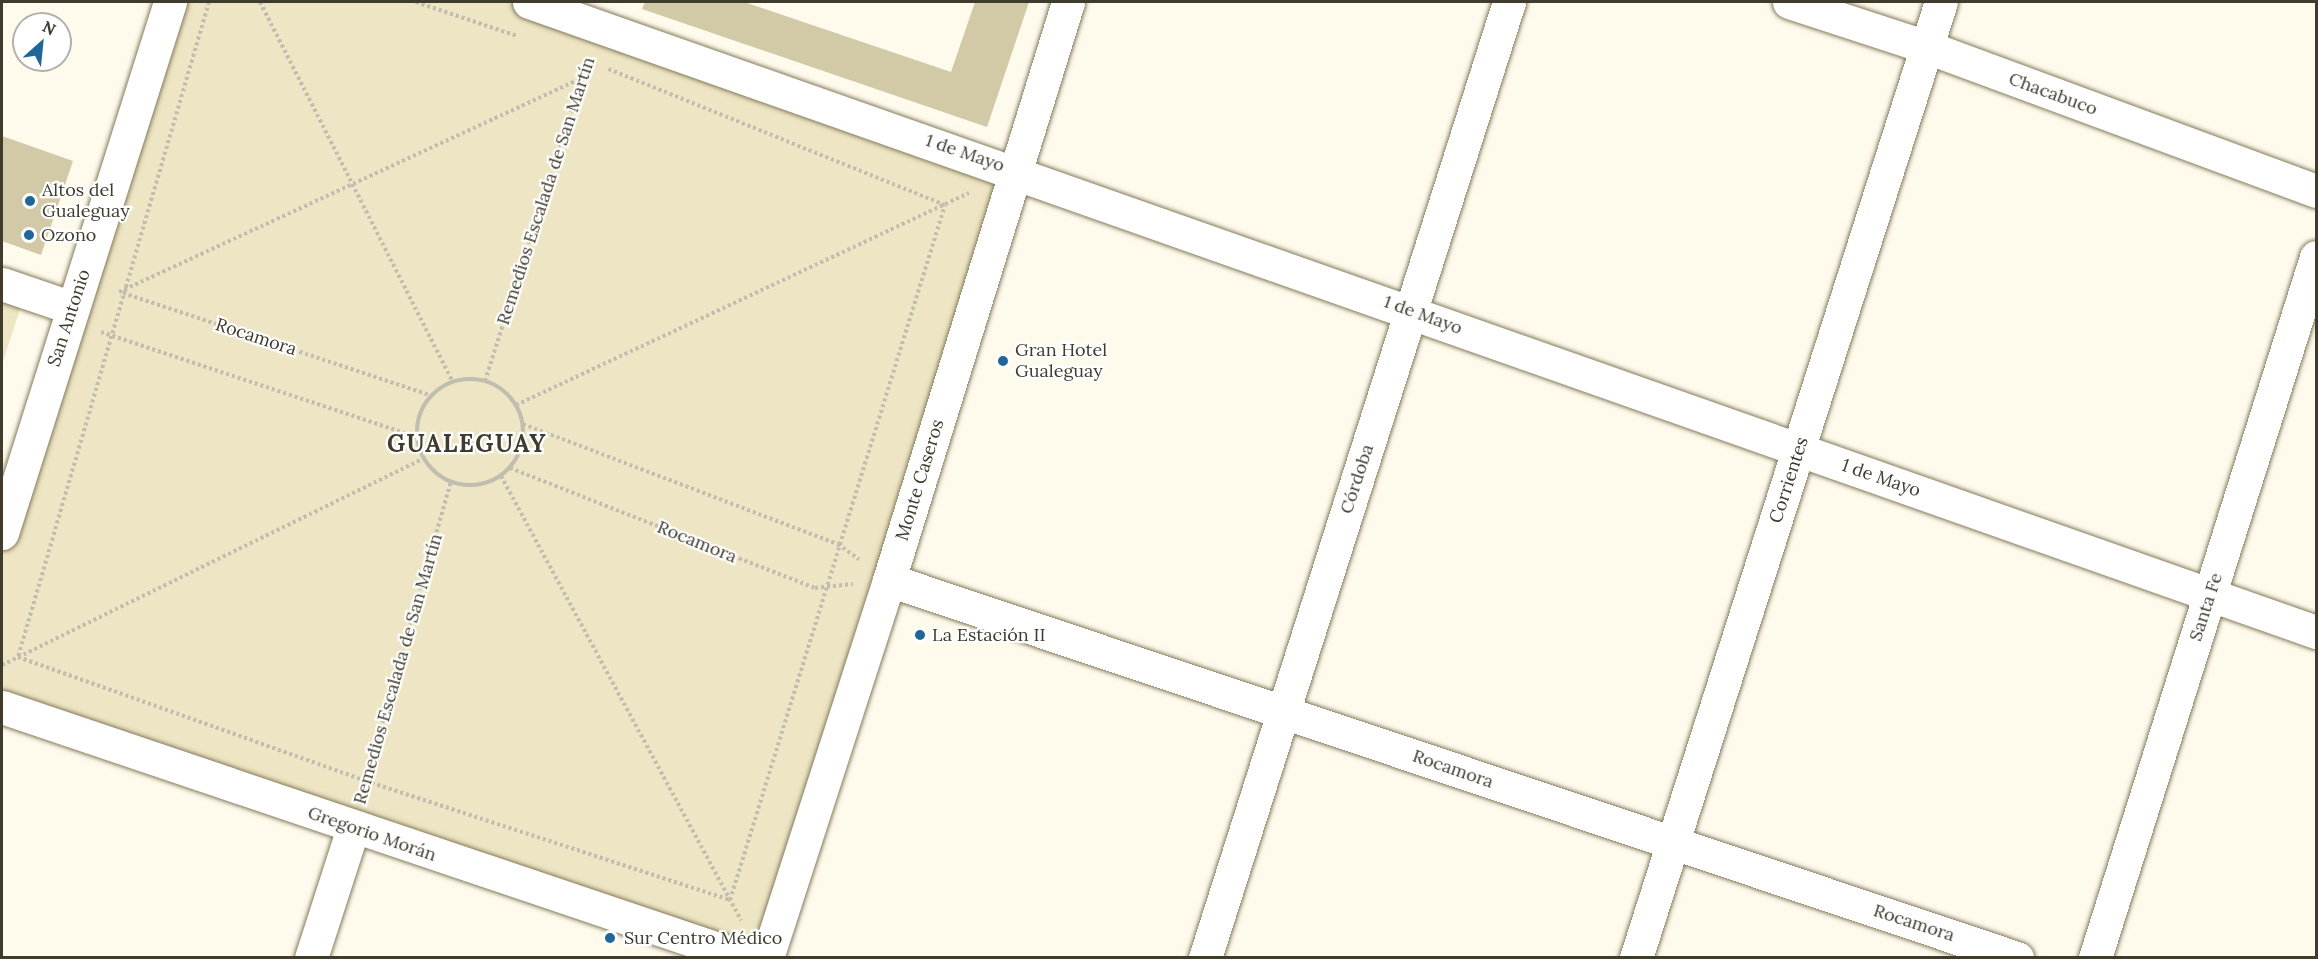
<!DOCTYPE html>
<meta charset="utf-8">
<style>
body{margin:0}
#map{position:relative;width:2318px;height:959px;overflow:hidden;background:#fefaec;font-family:Lora,serif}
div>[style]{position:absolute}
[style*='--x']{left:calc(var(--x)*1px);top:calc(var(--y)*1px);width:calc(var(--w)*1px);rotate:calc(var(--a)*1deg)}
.green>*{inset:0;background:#ede5c3}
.building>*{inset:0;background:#d2c9a7}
.path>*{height:4px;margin-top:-2px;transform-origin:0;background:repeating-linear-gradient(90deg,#c1bdaf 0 3px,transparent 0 6px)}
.path>.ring{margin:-2px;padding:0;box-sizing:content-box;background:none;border:4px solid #c1bdaf;border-radius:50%}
.roads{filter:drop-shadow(0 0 2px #847b5b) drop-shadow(0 0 2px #847b5b)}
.minor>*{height:33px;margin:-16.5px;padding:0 16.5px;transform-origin:16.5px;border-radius:16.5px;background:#fff}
.dots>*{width:16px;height:16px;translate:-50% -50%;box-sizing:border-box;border:3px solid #fff;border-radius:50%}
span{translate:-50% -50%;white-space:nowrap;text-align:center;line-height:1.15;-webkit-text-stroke:4.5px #fff;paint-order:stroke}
.street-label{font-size:18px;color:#3f3b2d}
.poi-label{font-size:18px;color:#3f3b2d}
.left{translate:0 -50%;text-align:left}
.district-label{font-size:24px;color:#3f3b2d;font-weight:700;letter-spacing:1.5px}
.frame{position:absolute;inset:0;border:3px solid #3f3b2d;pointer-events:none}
.north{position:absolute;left:12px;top:12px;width:60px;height:60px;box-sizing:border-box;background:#fff;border:2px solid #b2b1ab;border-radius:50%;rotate:27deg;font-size:16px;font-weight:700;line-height:24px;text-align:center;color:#3f3b2d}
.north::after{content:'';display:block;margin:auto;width:21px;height:27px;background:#1f669a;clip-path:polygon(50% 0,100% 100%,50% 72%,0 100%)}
</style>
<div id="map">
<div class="green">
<div style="clip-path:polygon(174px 2px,512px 2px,1014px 172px,766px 957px,2px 705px,2px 540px)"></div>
<div style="clip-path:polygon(2px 297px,22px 303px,2px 364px)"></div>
</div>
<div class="building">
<div style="clip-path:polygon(645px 2px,744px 2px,951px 72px,975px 2px,1029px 2px,987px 127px,642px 9px)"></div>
<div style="clip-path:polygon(2px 136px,73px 161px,41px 255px,2px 241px)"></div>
</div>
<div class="path">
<div style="--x:209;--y:2;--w:682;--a:106.26"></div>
<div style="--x:18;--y:657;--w:369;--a:19.6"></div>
<div style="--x:366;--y:781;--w:383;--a:18.1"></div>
<div style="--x:730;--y:900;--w:727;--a:-72.81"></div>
<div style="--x:945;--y:205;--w:366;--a:-158"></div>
<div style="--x:260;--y:2;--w:426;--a:63.1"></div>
<div style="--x:416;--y:2;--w:107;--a:18.6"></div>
<div style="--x:119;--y:292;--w:510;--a:-24.81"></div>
<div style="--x:123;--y:293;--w:326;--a:18.4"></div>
<div style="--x:101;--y:332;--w:333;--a:18.4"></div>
<div class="ring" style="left:417px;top:379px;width:102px;height:102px"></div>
<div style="--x:485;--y:381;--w:338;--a:-72.3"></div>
<div style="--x:516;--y:405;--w:500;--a:-25.08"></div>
<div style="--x:523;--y:424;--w:337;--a:20.9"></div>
<div style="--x:838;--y:544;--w:26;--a:36"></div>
<div style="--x:510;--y:468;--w:328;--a:21.5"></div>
<div style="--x:815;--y:588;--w:38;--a:-6"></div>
<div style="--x:501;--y:476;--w:505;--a:61.61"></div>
<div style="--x:2;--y:665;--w:470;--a:-26.1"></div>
<div style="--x:363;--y:792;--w:322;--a:-74.2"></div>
</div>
<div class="roads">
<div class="minor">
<div style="--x:529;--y:2;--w:1895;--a:19.42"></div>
<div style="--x:1789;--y:2;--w:145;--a:18.1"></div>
<div style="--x:1927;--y:47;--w:415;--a:20.3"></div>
<div style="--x:2;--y:284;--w:75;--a:18.7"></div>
<div style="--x:2;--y:533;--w:557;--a:-72.44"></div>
<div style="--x:889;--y:580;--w:1190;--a:18.53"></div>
<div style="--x:2;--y:707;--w:784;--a:18.67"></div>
<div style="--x:311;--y:958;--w:137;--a:-72.1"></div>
<div style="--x:767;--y:958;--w:397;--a:-72.1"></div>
<div style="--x:889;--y:580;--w:605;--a:-72.79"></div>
<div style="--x:1205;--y:958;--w:1003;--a:-72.36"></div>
<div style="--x:1636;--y:958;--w:1003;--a:-72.31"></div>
<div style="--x:2095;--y:958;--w:735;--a:-72.5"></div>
</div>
</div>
<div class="dots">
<div style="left:30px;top:201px;background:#1f669a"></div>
<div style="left:29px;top:235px;background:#1f669a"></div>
<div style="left:1003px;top:361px;background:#1f669a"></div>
<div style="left:920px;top:635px;background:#1f669a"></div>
<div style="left:610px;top:938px;background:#1f669a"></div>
</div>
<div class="street-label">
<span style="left:2053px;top:94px;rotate:20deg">Chacabuco</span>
<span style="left:965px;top:153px;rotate:19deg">1 de Mayo</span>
<span style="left:546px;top:191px;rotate:-72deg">Remedios Escalada de San Martín</span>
<span style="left:1423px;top:315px;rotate:20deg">1 de Mayo</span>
<span style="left:69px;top:318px;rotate:-72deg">San Antonio</span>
<span style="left:256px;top:337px;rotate:18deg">Rocamora</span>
<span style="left:1881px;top:478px;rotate:19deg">1 de Mayo</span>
<span style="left:1357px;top:479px;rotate:-72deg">Córdoba</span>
<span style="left:920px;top:480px;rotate:-73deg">Monte Caseros</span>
<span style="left:1789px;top:480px;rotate:-72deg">Corrientes</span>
<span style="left:697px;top:542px;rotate:22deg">Rocamora</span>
<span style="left:2206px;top:607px;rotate:-72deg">Santa Fe</span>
<span style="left:398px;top:669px;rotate:-74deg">Remedios Escalada de San Martín</span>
<span style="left:1453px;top:769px;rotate:19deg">Rocamora</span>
<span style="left:372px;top:834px;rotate:19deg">Gregorio Morán</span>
<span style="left:1914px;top:923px;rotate:18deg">Rocamora</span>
</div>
<div class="poi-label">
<span class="left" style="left:42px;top:201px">Altos del<br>Gualeguay</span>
<span class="left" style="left:41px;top:235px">Ozono</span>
<span class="left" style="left:1015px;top:361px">Gran Hotel<br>Gualeguay</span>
<span class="left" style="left:932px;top:635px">La Estación II</span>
<span class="left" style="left:624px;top:938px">Sur Centro Médico</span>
</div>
<div class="district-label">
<span style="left:467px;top:444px">GUALEGUAY</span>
</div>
<div class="frame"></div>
<div class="north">N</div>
</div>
